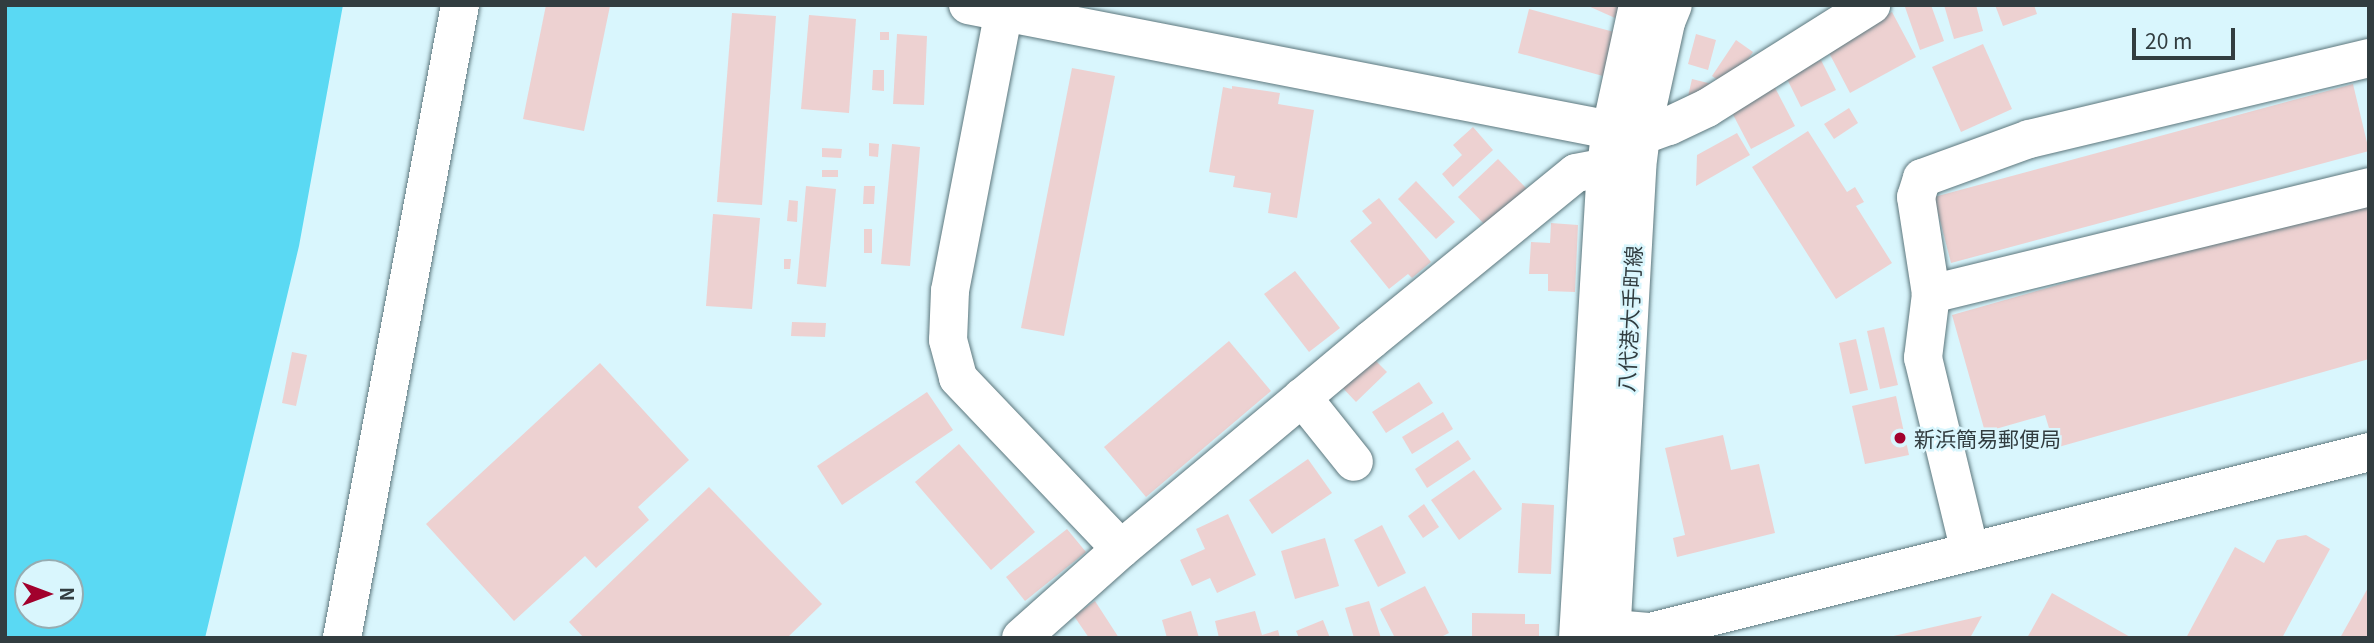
<!DOCTYPE html>
<meta charset="utf-8">
<style>
body{margin:0}
#map{position:relative;width:2374px;height:643px;overflow:hidden;background:#d9f6fd;font-family:Georgia,"Noto Sans JP",serif}
div>[style]{position:absolute}
[style*='--x']{left:calc(var(--x)*1px);top:calc(var(--y)*1px);width:calc(var(--w)*1px);rotate:calc(var(--a)*1deg)}
.water>*{inset:0;background:#5ad9f3}
.building>*{inset:0;background:#edd1d1}
.roads{filter:drop-shadow(0 0 2px #5d777d) drop-shadow(0 0 2px #5d777d)}
.minor>*{height:38px;margin:-19px;padding:0 19px;transform-origin:19px;border-radius:19px;background:#fff}
.major>*{height:38px;margin:-19px;padding:0 19px;transform-origin:19px;border-radius:19px;background:#fff}
.dots>*{width:19px;height:19px;translate:-50% -50%;box-sizing:border-box;border:4px solid #d9f6fd;border-radius:50%}
span{translate:-50% -50%;white-space:nowrap;text-align:center;line-height:1.15;-webkit-text-stroke:5px #d9f6fd;paint-order:stroke}
.street-label{font-size:21px;color:#323d40}
.poi-label{font-size:21px;color:#323d40}
.left{translate:0 -50%;text-align:left}
.frame{position:absolute;inset:0;border:7px solid #323d40;pointer-events:none}
.north{position:absolute;left:14px;top:559px;width:70px;height:70px;box-sizing:border-box;background:#d9f6fd;border:2px solid #96acb1;border-radius:50%;rotate:90deg;font-size:19px;font-weight:700;line-height:28px;text-align:center;color:#323d40}
.north::after{content:'';display:block;margin:auto;width:24px;height:32px;background:#a2012d;clip-path:polygon(50% 0,100% 100%,50% 72%,0 100%)}
.scale{position:absolute;left:2132px;top:28px;width:103px;height:32px;box-sizing:border-box;border:4px solid #323d40;border-top:0;padding-left:9px;font-size:21px;line-height:24px;white-space:nowrap;color:#323d40;-webkit-text-stroke:5px #d9f6fd;paint-order:stroke}
</style>
<div id="map">
<div class="water">
<div style="clip-path:polygon(evenodd,5px 5px,343px 5px,299px 246px,205px 638px,5px 638px,5px 5px,28px 573px,70px 573px,70px 615px,28px 615px,28px 573px)"></div>
</div>
<div class="building">
<div style="clip-path:polygon(546px 5px,610px 6px,584px 131px,523px 119px)"></div>
<div style="clip-path:polygon(1586px 5px,1620px 5px,1615px 18px)"></div>
<div style="clip-path:polygon(1909px 5px,1931px 5px,1944px 41px,1920px 50px,1905px 7px)"></div>
<div style="clip-path:polygon(1944px 5px,1976px 5px,1983px 31px,1954px 39px)"></div>
<div style="clip-path:polygon(1995px 5px,2034px 5px,2037px 14px,2003px 26px)"></div>
<div style="clip-path:polygon(1529px 9px,1614px 32px,1603px 76px,1518px 53px)"></div>
<div style="clip-path:polygon(1892px 12px,1916px 57px,1850px 93px,1826px 47px)"></div>
<div style="clip-path:polygon(732px 13px,776px 16px,762px 205px,717px 202px)"></div>
<div style="clip-path:polygon(809px 15px,856px 19px,849px 113px,801px 109px)"></div>
<div style="clip-path:polygon(880px 32px,889px 32px,889px 40px,880px 40px)"></div>
<div style="clip-path:polygon(897px 34px,927px 36px,924px 105px,893px 104px)"></div>
<div style="clip-path:polygon(1696px 34px,1716px 40px,1708px 70px,1688px 64px)"></div>
<div style="clip-path:polygon(1736px 40px,1753px 52px,1729px 88px,1712px 76px)"></div>
<div style="clip-path:polygon(1983px 44px,2012px 109px,1961px 132px,1932px 67px)"></div>
<div style="clip-path:polygon(1821px 60px,1836px 90px,1801px 107px,1786px 77px)"></div>
<div style="clip-path:polygon(1072px 68px,1115px 76px,1064px 336px,1021px 328px)"></div>
<div style="clip-path:polygon(873px 70px,884px 70px,884px 91px,872px 90px)"></div>
<div style="clip-path:polygon(1692px 79px,1712px 84px,1687px 101px)"></div>
<div style="clip-path:polygon(1773px 84px,1795px 126px,1751px 149px,1729px 107px)"></div>
<div style="clip-path:polygon(2353px 84px,2369px 151px,1951px 263px,1934px 197px)"></div>
<div style="clip-path:polygon(1232px 86px,1280px 93px,1278px 104px,1314px 110px,1297px 218px,1268px 213px,1271px 193px,1233px 187px,1235px 176px,1209px 172px,1223px 87px,1232px 89px)"></div>
<div style="clip-path:polygon(1849px 108px,1858px 123px,1834px 139px,1824px 124px)"></div>
<div style="clip-path:polygon(1473px 127px,1493px 150px,1453px 187px,1442px 174px,1462px 155px,1453px 145px)"></div>
<div style="clip-path:polygon(1808px 131px,1847px 192px,1855px 187px,1864px 202px,1856px 206px,1892px 263px,1836px 299px,1752px 167px)"></div>
<div style="clip-path:polygon(1737px 133px,1750px 155px,1696px 186px,1697px 155px)"></div>
<div style="clip-path:polygon(869px 143px,879px 144px,878px 157px,869px 156px)"></div>
<div style="clip-path:polygon(892px 144px,920px 147px,910px 266px,881px 264px)"></div>
<div style="clip-path:polygon(822px 148px,842px 149px,841px 158px,822px 157px)"></div>
<div style="clip-path:polygon(1498px 159px,1527px 189px,1487px 227px,1458px 197px)"></div>
<div style="clip-path:polygon(822px 170px,838px 170px,838px 177px,822px 177px)"></div>
<div style="clip-path:polygon(1416px 181px,1455px 222px,1436px 239px,1398px 199px)"></div>
<div style="clip-path:polygon(806px 186px,836px 189px,826px 287px,797px 284px)"></div>
<div style="clip-path:polygon(864px 186px,875px 186px,874px 204px,863px 204px)"></div>
<div style="clip-path:polygon(2369px 197px,2369px 359px,2055px 448px,2045px 415px,1985px 432px,1952px 315px)"></div>
<div style="clip-path:polygon(1379px 198px,1431px 262px,1412px 278px,1408px 274px,1389px 289px,1350px 241px,1372px 223px,1362px 211px)"></div>
<div style="clip-path:polygon(789px 200px,798px 201px,797px 222px,787px 221px)"></div>
<div style="clip-path:polygon(713px 214px,760px 218px,752px 309px,706px 306px)"></div>
<div style="clip-path:polygon(1551px 223px,1578px 225px,1575px 292px,1548px 291px,1548px 274px,1529px 274px,1531px 242px,1550px 243px)"></div>
<div style="clip-path:polygon(864px 229px,872px 229px,872px 253px,864px 253px)"></div>
<div style="clip-path:polygon(784px 259px,791px 259px,790px 269px,784px 269px)"></div>
<div style="clip-path:polygon(1295px 271px,1340px 328px,1309px 352px,1264px 294px)"></div>
<div style="clip-path:polygon(792px 322px,826px 323px,825px 337px,791px 336px)"></div>
<div style="clip-path:polygon(1884px 327px,1898px 385px,1880px 389px,1867px 331px)"></div>
<div style="clip-path:polygon(1856px 339px,1868px 390px,1850px 394px,1839px 343px)"></div>
<div style="clip-path:polygon(1229px 341px,1271px 391px,1146px 497px,1104px 447px)"></div>
<div style="clip-path:polygon(292px 352px,307px 355px,296px 406px,282px 403px)"></div>
<div style="clip-path:polygon(1370px 355px,1387px 372px,1356px 402px,1340px 385px)"></div>
<div style="clip-path:polygon(600px 363px,689px 460px,638px 507px,649px 520px,596px 568px,585px 556px,514px 621px,426px 524px)"></div>
<div style="clip-path:polygon(1419px 382px,1433px 403px,1386px 433px,1372px 412px)"></div>
<div style="clip-path:polygon(927px 392px,953px 430px,842px 505px,817px 466px)"></div>
<div style="clip-path:polygon(1896px 396px,1909px 455px,1865px 464px,1852px 406px)"></div>
<div style="clip-path:polygon(1443px 412px,1453px 429px,1412px 454px,1402px 437px)"></div>
<div style="clip-path:polygon(1723px 435px,1731px 470px,1759px 464px,1775px 533px,1677px 557px,1673px 538px,1685px 535px,1665px 448px)"></div>
<div style="clip-path:polygon(1458px 440px,1471px 459px,1427px 488px,1415px 469px)"></div>
<div style="clip-path:polygon(959px 444px,1035px 532px,991px 570px,915px 482px)"></div>
<div style="clip-path:polygon(1308px 459px,1332px 493px,1272px 534px,1249px 500px)"></div>
<div style="clip-path:polygon(1474px 470px,1502px 509px,1459px 540px,1431px 500px)"></div>
<div style="clip-path:polygon(709px 487px,822px 604px,787px 638px,584px 638px,569px 622px)"></div>
<div style="clip-path:polygon(1522px 503px,1554px 505px,1551px 574px,1518px 573px)"></div>
<div style="clip-path:polygon(1424px 504px,1439px 527px,1423px 538px,1408px 516px)"></div>
<div style="clip-path:polygon(1228px 514px,1256px 575px,1217px 593px,1210px 578px,1192px 586px,1180px 560px,1205px 549px,1196px 529px)"></div>
<div style="clip-path:polygon(1382px 525px,1406px 573px,1378px 587px,1354px 540px)"></div>
<div style="clip-path:polygon(1067px 529px,1086px 552px,1025px 601px,1006px 577px)"></div>
<div style="clip-path:polygon(2306px 535px,2330px 549px,2282px 638px,2186px 638px,2235px 547px,2264px 563px,2277px 540px)"></div>
<div style="clip-path:polygon(1325px 538px,1339px 586px,1295px 599px,1281px 551px)"></div>
<div style="clip-path:polygon(1425px 586px,1449px 633px,1439px 638px,1395px 638px,1380px 609px)"></div>
<div style="clip-path:polygon(2369px 586px,2369px 638px,2340px 638px)"></div>
<div style="clip-path:polygon(2052px 593px,2132px 638px,2027px 638px)"></div>
<div style="clip-path:polygon(1095px 601px,1119px 638px,1089px 638px,1074px 616px)"></div>
<div style="clip-path:polygon(1369px 601px,1381px 638px,1354px 638px,1345px 608px)"></div>
<div style="clip-path:polygon(1191px 611px,1199px 638px,1167px 638px,1162px 620px)"></div>
<div style="clip-path:polygon(1255px 611px,1262px 635px,1278px 630px,1280px 638px,1219px 638px,1215px 621px)"></div>
<div style="clip-path:polygon(1472px 613px,1525px 614px,1525px 624px,1539px 624px,1539px 638px,1472px 638px)"></div>
<div style="clip-path:polygon(1982px 616px,1970px 638px,1889px 638px,1889px 637px)"></div>
<div style="clip-path:polygon(1323px 620px,1330px 638px,1299px 638px,1296px 631px)"></div>
</div>
<div class="roads">
<div class="minor">
<div style="--x:968;--y:5;--w:686;--a:11.01"></div>
<div style="--x:1641;--y:136;--w:30;--a:-20"></div>
<div style="--x:1669;--y:126;--w:42;--a:-25.3"></div>
<div style="--x:1707;--y:108;--w:194;--a:-32.1"></div>
<div style="--x:1005;--y:5;--w:291;--a:100.9"></div>
<div style="--x:950;--y:291;--w:49;--a:92.3"></div>
<div style="--x:948;--y:340;--w:39;--a:75"></div>
<div style="--x:958;--y:378;--w:236;--a:46.4"></div>
<div style="--x:1931;--y:294;--w:451;--a:-13.7"></div>
<div style="--x:1302;--y:397;--w:83;--a:51.3"></div>
<div style="--x:1970;--y:552;--w:200;--a:-103.6"></div>
<div style="--x:1923;--y:358;--w:64;--a:-82.9"></div>
<div style="--x:1931;--y:294;--w:98;--a:-98.8"></div>
<div style="--x:1916;--y:197;--w:20;--a:-72"></div>
<div style="--x:1922;--y:178;--w:114;--a:-20"></div>
<div style="--x:2029;--y:139;--w:350;--a:-13.4"></div>
<div style="--x:1580;--y:626;--w:70;--a:4.9"></div>
<div style="--x:1650;--y:632;--w:741;--a:-14.05"></div>
<div style="--x:342;--y:638;--w:644;--a:-79.44"></div>
<div style="--x:1021;--y:638;--w:134;--a:-41.7"></div>
<div style="--x:1121;--y:549;--w:326;--a:-39.9"></div>
<div style="--x:1371;--y:340;--w:264;--a:-39.2"></div>
<div style="--x:1576;--y:173;--w:31;--a:-11"></div>
<div style="--x:1606;--y:167;--w:31;--a:2"></div>
</div>
<div class="major">
<div style="--x:1578;--y:638;--w:472;--a:-86.6"></div>
<div style="--x:1606;--y:167;--w:38;--a:-83"></div>
<div style="--x:1611;--y:129;--w:127;--a:-77.7"></div>
<div style="--x:1611;--y:638;--w:471;--a:-86.8"></div>
<div style="--x:1637;--y:168;--w:32;--a:-83"></div>
<div style="--x:1641;--y:136;--w:117;--a:-77.6"></div>
<div style="--x:1666;--y:22;--w:18;--a:-68"></div>
</div>
</div>
<div class="dots">
<div style="left:1900px;top:438px;background:#a2012d"></div>
</div>
<div class="street-label">
<span style="left:1629px;top:319px;rotate:-87deg">八代港大手町線</span>
</div>
<div class="poi-label">
<span class="left" style="left:1914px;top:438px">新浜簡易郵便局</span>
</div>
<div class="frame"></div>
<div class="north">N</div>
<div class="scale">20 m</div>
</div>
